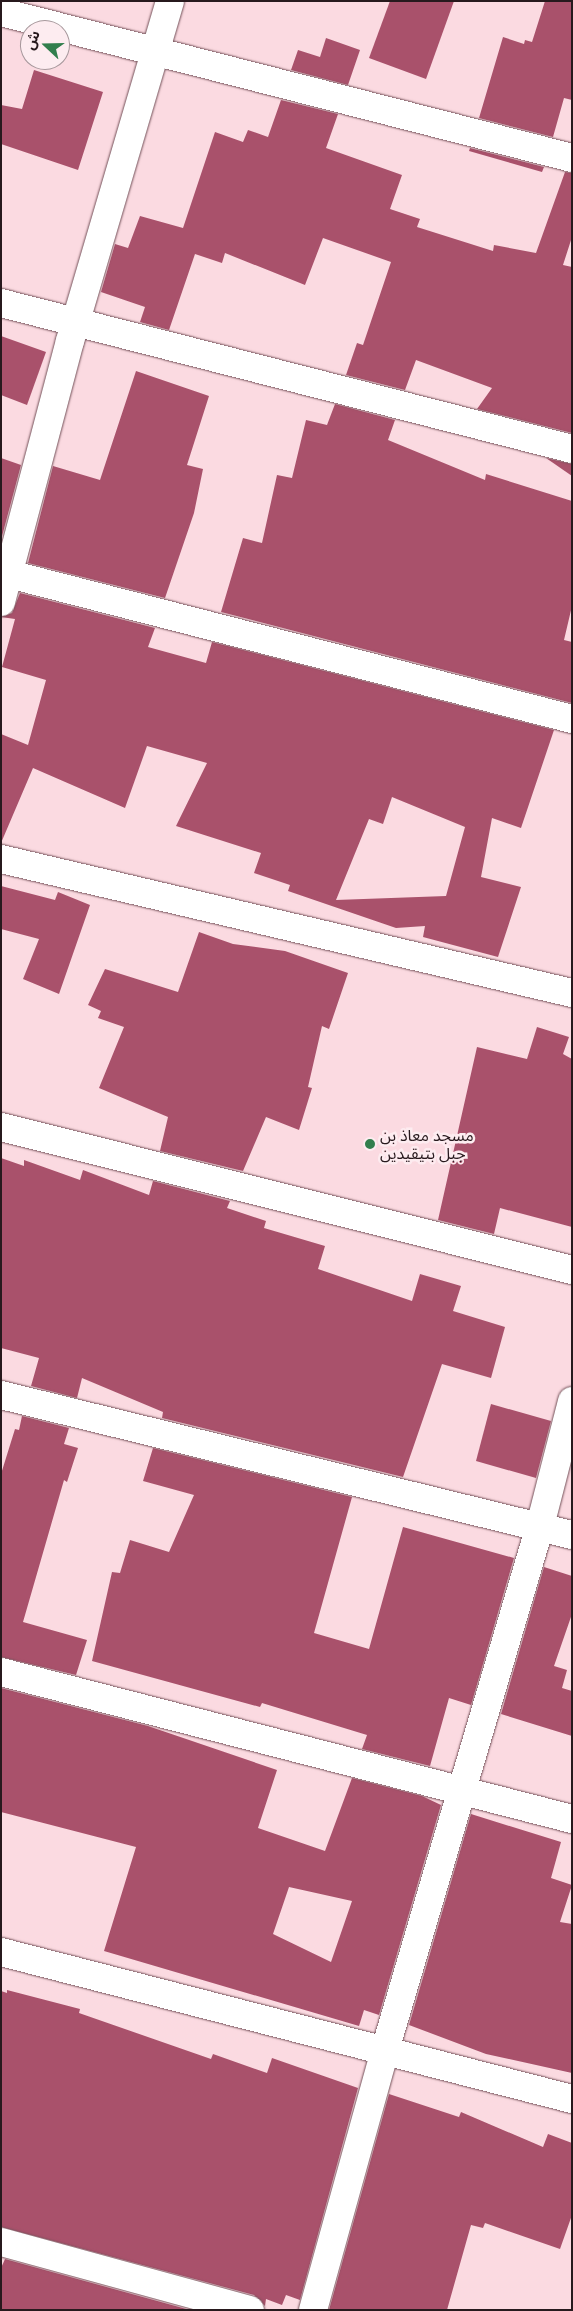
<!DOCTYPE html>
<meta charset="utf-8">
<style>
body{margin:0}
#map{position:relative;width:573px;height:2311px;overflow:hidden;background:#fbdae1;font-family:"Golos Text","Noto Sans Arabic",sans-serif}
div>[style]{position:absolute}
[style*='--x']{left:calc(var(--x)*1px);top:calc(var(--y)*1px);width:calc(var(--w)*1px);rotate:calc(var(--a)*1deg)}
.building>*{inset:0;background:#a9516b}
.roads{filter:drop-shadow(0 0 1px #735159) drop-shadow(0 0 1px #735159)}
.street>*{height:28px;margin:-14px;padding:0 14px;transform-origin:14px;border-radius:14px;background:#fff}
.secondary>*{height:28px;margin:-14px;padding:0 14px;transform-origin:14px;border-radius:14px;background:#fff}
.dots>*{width:14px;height:14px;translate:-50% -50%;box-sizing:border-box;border:2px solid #fdecf0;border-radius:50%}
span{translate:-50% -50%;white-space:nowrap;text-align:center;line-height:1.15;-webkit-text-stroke:5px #fdecf0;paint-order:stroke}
.poi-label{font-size:16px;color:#27191d}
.left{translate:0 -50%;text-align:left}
.frame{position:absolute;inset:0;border:2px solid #27191d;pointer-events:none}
.north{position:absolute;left:20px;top:20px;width:50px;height:50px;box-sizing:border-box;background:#fdecf0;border:1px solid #a7989c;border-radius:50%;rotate:291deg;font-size:14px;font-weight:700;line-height:20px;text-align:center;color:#27191d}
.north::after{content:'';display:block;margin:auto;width:18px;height:22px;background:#327e4d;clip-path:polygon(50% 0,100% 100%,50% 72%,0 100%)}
</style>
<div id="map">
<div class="building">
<div style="clip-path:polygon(390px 1px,454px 1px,426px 79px,369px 58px)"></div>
<div style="clip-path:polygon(545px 1px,572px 1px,572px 100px,564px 98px,553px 137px,479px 118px,503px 37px,524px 44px,525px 40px,532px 42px)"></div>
<div style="clip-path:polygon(326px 38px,360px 50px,348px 85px,291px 70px,298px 50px,320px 57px)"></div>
<div style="clip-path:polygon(34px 70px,103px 92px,78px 170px,1px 144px,1px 105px,22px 109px)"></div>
<div style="clip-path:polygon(281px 100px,338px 114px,326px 148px,402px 175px,390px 209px,420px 219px,417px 227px,493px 251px,494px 245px,536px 253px,565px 172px,572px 173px,572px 237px,563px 265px,572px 267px,572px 433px,477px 409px,492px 388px,416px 360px,405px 390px,346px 375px,357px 343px,363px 345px,391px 262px,323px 238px,305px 285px,225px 253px,222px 263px,195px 254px,169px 330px,140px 322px,145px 307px,101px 292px,115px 244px,128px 248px,140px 216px,183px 228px,215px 132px,243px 142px,248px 130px,268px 137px)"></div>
<div style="clip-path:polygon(470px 148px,544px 167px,542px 172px,469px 151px)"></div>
<div style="clip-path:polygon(1px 336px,46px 352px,27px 405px,1px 395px)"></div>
<div style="clip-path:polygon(136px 371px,209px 396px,187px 465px,203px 469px,194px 513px,165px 598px,28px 563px,53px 466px,100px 480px)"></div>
<div style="clip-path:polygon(335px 404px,395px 420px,388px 440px,485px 480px,486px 474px,572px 501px,572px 606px,564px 640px,572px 642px,572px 703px,221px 612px,243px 538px,262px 543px,277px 475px,292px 478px,306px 420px,327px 425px)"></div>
<div style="clip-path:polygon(1px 458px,21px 465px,1px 540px)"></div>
<div style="clip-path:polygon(546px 458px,572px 464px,572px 476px)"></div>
<div style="clip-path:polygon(evenodd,20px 593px,155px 628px,148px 647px,206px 663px,212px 642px,554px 730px,521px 828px,492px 818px,481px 877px,521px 887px,498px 957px,423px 937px,425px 926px,396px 928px,288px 891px,290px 885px,254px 873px,261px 853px,176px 826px,207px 763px,147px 746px,125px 808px,33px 768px,1px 843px,1px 734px,28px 745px,46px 680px,2px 667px,15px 619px,1px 617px,12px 613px,20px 593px,392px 797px,465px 827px,446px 896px,336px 900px,369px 819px,383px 824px,392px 797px)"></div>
<div style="clip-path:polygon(1px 886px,55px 900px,58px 892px,90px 905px,59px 994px,23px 979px,39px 939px,1px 929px)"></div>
<div style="clip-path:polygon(199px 932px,233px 944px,285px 951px,348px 973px,329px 1029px,322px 1026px,308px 1087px,312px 1088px,299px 1130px,266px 1117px,243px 1171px,160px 1151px,168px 1117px,99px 1088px,124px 1027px,98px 1018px,101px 1011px,88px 1005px,105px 969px,178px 992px)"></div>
<div style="clip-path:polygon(537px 1027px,569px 1037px,563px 1054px,572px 1059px,572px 1227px,500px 1208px,494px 1234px,438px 1220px,477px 1047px,527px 1059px)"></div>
<div style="clip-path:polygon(1px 1158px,24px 1166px,24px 1160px,80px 1180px,83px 1170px,149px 1195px,153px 1181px,230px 1201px,227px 1208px,266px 1221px,264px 1228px,325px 1246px,318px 1269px,412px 1301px,420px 1274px,461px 1286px,453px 1311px,505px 1327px,491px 1378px,442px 1364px,403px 1477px,162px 1418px,163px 1412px,82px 1378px,77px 1398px,31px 1386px,39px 1358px,1px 1348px)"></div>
<div style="clip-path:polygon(491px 1404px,551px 1421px,536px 1478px,476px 1461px)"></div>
<div style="clip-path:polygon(22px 1416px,69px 1428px,64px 1444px,78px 1448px,67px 1482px,64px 1480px,23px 1622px,87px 1640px,76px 1675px,1px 1657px,1px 1474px,15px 1429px,19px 1430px)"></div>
<div style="clip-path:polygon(153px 1448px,352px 1497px,314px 1633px,369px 1649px,403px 1527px,514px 1558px,471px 1705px,449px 1698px,430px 1766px,362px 1749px,367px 1735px,262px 1703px,260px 1707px,92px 1661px,112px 1572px,120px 1573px,130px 1540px,169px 1552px,194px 1495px,143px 1481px)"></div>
<div style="clip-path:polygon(544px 1567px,572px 1576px,572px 1614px,554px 1666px,567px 1670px,562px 1688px,572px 1691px,572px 1736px,501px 1714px)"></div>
<div style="clip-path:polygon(evenodd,1px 1688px,148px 1726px,277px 1770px,258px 1828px,325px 1851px,352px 1778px,422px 1796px,441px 1805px,379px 2015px,364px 2010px,359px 2026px,104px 1951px,136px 1847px,1px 1812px,1px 1688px,289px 1887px,352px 1901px,331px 1962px,273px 1934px,289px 1887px)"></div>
<div style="clip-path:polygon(471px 1814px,561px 1842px,551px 1878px,572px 1885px,560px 1922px,572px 1924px,572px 2073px,486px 2054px,409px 2025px)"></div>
<div style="clip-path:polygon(7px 1990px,80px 2009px,79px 2013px,211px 2059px,213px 2054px,267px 2073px,272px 2058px,358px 2088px,300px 2300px,286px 2295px,282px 2305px,266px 2299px,265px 2306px,254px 2295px,1px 2227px,1px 1991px,7px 1993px)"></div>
<div style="clip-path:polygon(389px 2094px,459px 2117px,461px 2112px,543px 2147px,548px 2134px,572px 2143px,572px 2215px,560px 2249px,485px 2223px,483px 2228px,471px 2225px,447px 2310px,329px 2310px)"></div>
<div style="clip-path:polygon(5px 2259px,190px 2310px,1px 2310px,1px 2268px)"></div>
</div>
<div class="roads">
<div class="street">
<div style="--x:1;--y:12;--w:589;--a:14.34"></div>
<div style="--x:1;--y:303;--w:589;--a:14.34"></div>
<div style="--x:1;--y:572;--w:590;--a:14.44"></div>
<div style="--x:1;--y:602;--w:270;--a:-75.2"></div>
<div style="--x:70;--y:341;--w:354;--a:-73.6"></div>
<div style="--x:1;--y:859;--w:587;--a:13.21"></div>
<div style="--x:1;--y:1395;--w:588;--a:13.78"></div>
<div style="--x:1;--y:1672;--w:590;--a:14.44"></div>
<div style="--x:1;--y:1952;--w:590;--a:14.44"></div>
<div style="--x:1;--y:2242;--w:258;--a:15.3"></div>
<div style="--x:313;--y:2310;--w:270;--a:-74.5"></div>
<div style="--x:385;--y:2050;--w:546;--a:-73.52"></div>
<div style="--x:540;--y:1526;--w:129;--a:-75.6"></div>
</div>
<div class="secondary">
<div style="--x:1;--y:1127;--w:589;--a:14.06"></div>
</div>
</div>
<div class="dots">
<div style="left:370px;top:1144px;background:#327e4d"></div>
</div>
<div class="poi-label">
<span class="left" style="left:380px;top:1144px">مسجد معاذ بن<br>جبل بتيقيدين</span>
</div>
<div class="frame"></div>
<div class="north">ش</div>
</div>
